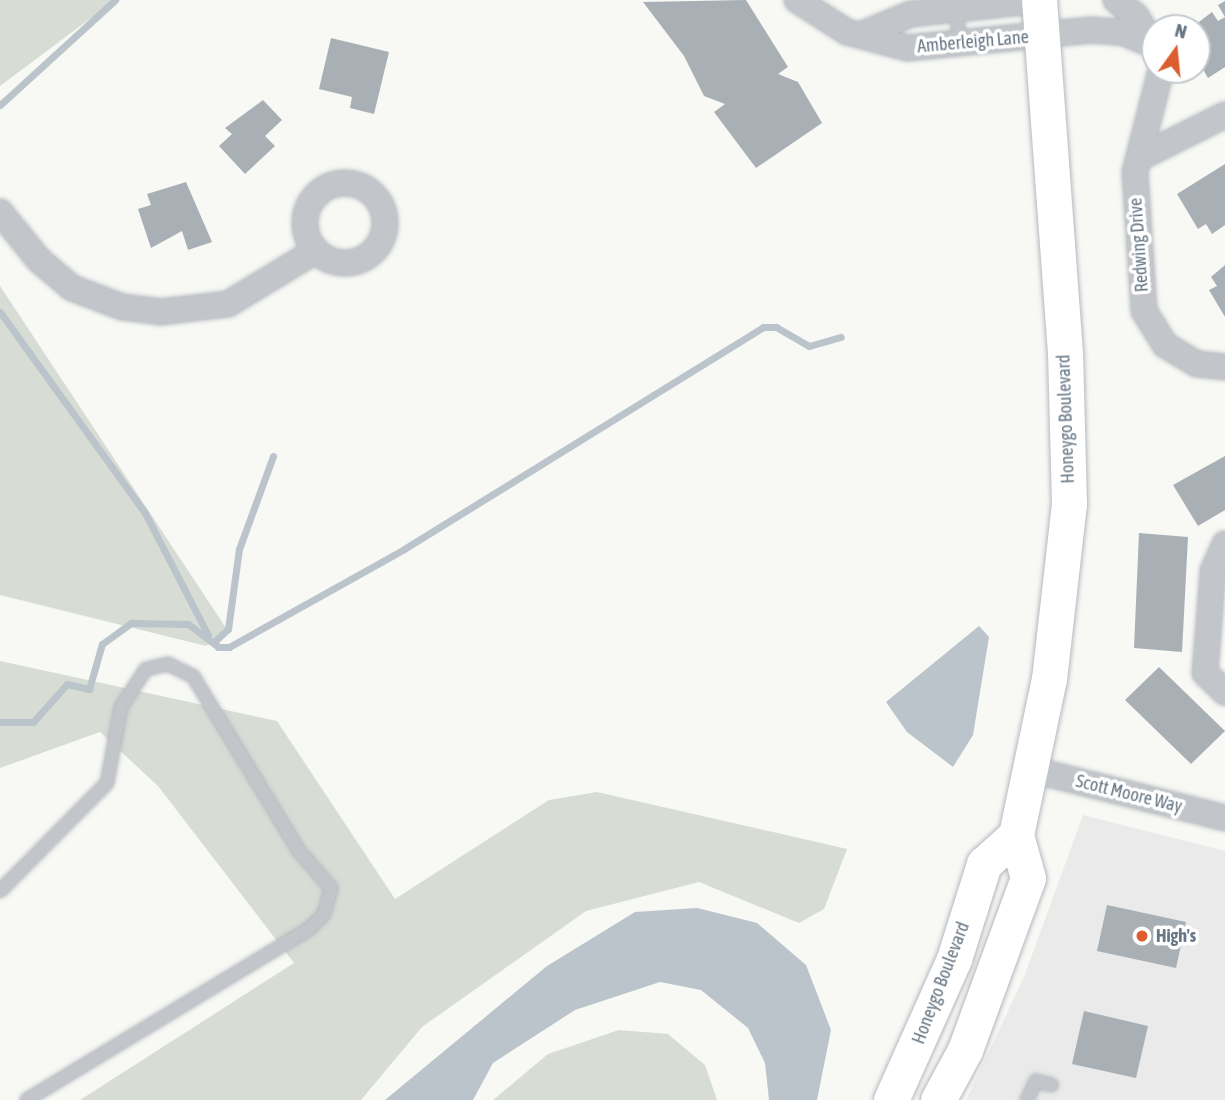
<!DOCTYPE html>
<style>
body{margin:0}
#map{position:relative;width:1225px;height:1100px;overflow:hidden;background:#f8f8f5;font-family:"Asap Condensed",sans-serif}
div>[style]{position:absolute}
[style*='--x']{left:calc(var(--x)*1px);top:calc(var(--y)*1px);width:calc(var(--w)*1px);rotate:calc(var(--a)*1deg)}
.built>*{inset:0;background:#e9eae9}
.green>*{inset:0;background:#d7ddd5}
.water>*{inset:0;background:#bac4ca}
.stream>*{height:7px;margin:-3.5px;padding:0 3.5px;transform-origin:3.5px;border-radius:3.5px;background:#bac4ca}
.building>*{inset:0;background:#a8b0b6}
.roads{filter:drop-shadow(0 0 2px #b4b9be) drop-shadow(0 0 2px #b4b9be)}
.service>*{height:12px;margin:-6px;padding:0 6px;transform-origin:6px;border-radius:6px;background:#c2c5c9}
.minor>*{height:24px;margin:-12px;padding:0 12px;transform-origin:12px;border-radius:12px;background:#c2c5c9}
.minor>.ring{margin:-12px;padding:0;box-sizing:content-box;background:none;border:24px solid #c2c5c9;border-radius:50%}
.secondary>*{height:35px;margin:-17.5px;padding:0 17.5px;transform-origin:17.5px;border-radius:17.5px;background:#fff}
.dots>*{width:19px;height:19px;translate:-50% -50%;box-sizing:border-box;border:4px solid #fff;border-radius:50%}
span{translate:-50% -50%;white-space:nowrap;text-align:center;line-height:1.15;-webkit-text-stroke:7px #fff;paint-order:stroke}
.street-label{font-size:18px;color:#687785}
.poi-label{font-size:18px;color:#687785;font-weight:700}
.left{translate:0 -50%;text-align:left}
.north{position:absolute;left:1141px;top:14px;width:70px;height:70px;box-sizing:border-box;background:#fff;border:2px solid #c3c9ce;border-radius:50%;rotate:15deg;font-size:19px;font-weight:700;line-height:28px;text-align:center;color:#687785}
.north::after{content:'';display:block;margin:auto;width:24px;height:32px;background:#dd5d30;clip-path:polygon(50% 0,100% 100%,50% 72%,0 100%)}
</style>
<div id="map">
<div class="built">
<div style="clip-path:polygon(1083px 815px,1225px 851px,1225px 1100px,966px 1100px,1024px 977px)"></div>
</div>
<div class="green">
<div style="clip-path:polygon(0 0,115px 0,0 86px)"></div>
<div style="clip-path:polygon(0 286px,228px 631px,206px 646px,0 595px)"></div>
<div style="clip-path:polygon(0 661px,277px 721px,395px 899px,549px 800px,597px 792px,847px 849px,824px 909px,799px 923px,699px 882px,586px 911px,422px 1027px,361px 1100px,80px 1100px,294px 963px,158px 786px,100px 732px,0 768px)"></div>
<div style="clip-path:polygon(619px 1030px,668px 1034px,705px 1065px,717px 1100px,493px 1100px,548px 1054px)"></div>
</div>
<div class="water">
<div style="clip-path:polygon(979px 626px,989px 637px,973px 735px,953px 767px,907px 732px,886px 702px)"></div>
<div style="clip-path:polygon(697px 908px,757px 923px,806px 965px,831px 1030px,817px 1100px,769px 1100px,765px 1063px,748px 1028px,701px 990px,660px 982px,575px 1010px,493px 1063px,473px 1100px,385px 1100px,547px 966px,635px 912px)"></div>
</div>
<div class="stream">
<div style="--x:0;--y:105;--w:156;--a:-42.4"></div>
<div style="--x:0;--y:312;--w:248;--a:54.2"></div>
<div style="--x:145;--y:513;--w:137;--a:62.7"></div>
<div style="--x:214;--y:642;--w:19;--a:-43"></div>
<div style="--x:228;--y:629;--w:81;--a:-82.2"></div>
<div style="--x:239;--y:549;--w:99;--a:-69.9"></div>
<div style="--x:0;--y:722;--w:33;--a:0"></div>
<div style="--x:33;--y:722;--w:51;--a:-48.2"></div>
<div style="--x:67;--y:684;--w:23;--a:13"></div>
<div style="--x:89;--y:689;--w:47;--a:-73.9"></div>
<div style="--x:102;--y:644;--w:36;--a:-36"></div>
<div style="--x:131;--y:623;--w:57;--a:1"></div>
<div style="--x:188;--y:624;--w:38;--a:37"></div>
<div style="--x:218;--y:647;--w:11;--a:0"></div>
<div style="--x:229;--y:647;--w:201;--a:-29.2"></div>
<div style="--x:404;--y:549;--w:422;--a:-31.7"></div>
<div style="--x:763;--y:327;--w:13;--a:0"></div>
<div style="--x:776;--y:327;--w:38;--a:30"></div>
<div style="--x:809;--y:346;--w:33;--a:-16"></div>
</div>
<div class="building">
<div style="clip-path:polygon(746px 0,788px 67px,778px 74px,798px 82px,822px 123px,756px 168px,714px 112px,725px 104px,704px 96px,684px 56px,643px 2px)"></div>
<div style="clip-path:polygon(1225px 1px,1225px 67px,1208px 78px,1197px 59px,1197px 28px,1191px 28px,1212px 12px,1218px 21px,1225px 17px,1218px 5px)"></div>
<div style="clip-path:polygon(331px 38px,389px 52px,374px 114px,350px 108px,352px 97px,319px 89px)"></div>
<div style="clip-path:polygon(263px 100px,282px 120px,265px 136px,275px 146px,245px 174px,219px 146px,232px 134px,225px 128px)"></div>
<div style="clip-path:polygon(1225px 164px,1225px 225px,1212px 234px,1206px 224px,1198px 229px,1177px 194px)"></div>
<div style="clip-path:polygon(186px 182px,212px 242px,188px 250px,182px 231px,151px 248px,138px 209px,151px 205px,147px 194px)"></div>
<div style="clip-path:polygon(1225px 265px,1225px 317px,1209px 290px,1217px 286px,1211px 277px)"></div>
<div style="clip-path:polygon(1225px 456px,1225px 510px,1198px 526px,1173px 485px)"></div>
<div style="clip-path:polygon(1139px 533px,1188px 537px,1182px 652px,1134px 648px)"></div>
<div style="clip-path:polygon(1159px 667px,1225px 731px,1191px 764px,1125px 700px)"></div>
<div style="clip-path:polygon(1107px 905px,1186px 922px,1176px 968px,1097px 951px)"></div>
<div style="clip-path:polygon(1084px 1011px,1148px 1026px,1136px 1078px,1072px 1064px)"></div>
</div>
<div class="roads">
<div class="service">
<div style="--x:956;--y:10;--w:34;--a:83"></div>
<div style="--x:0;--y:891;--w:152;--a:-45.3"></div>
<div style="--x:107;--y:783;--w:77;--a:-79.6"></div>
<div style="--x:121;--y:707;--w:45;--a:-56.7"></div>
<div style="--x:146;--y:669;--w:23;--a:-13"></div>
<div style="--x:168;--y:664;--w:28;--a:26"></div>
<div style="--x:193;--y:676;--w:205;--a:58.8"></div>
<div style="--x:299;--y:851;--w:49;--a:49.1"></div>
<div style="--x:331;--y:888;--w:27;--a:105"></div>
<div style="--x:324;--y:914;--w:21;--a:135"></div>
<div style="--x:309;--y:929;--w:330;--a:148.8"></div>
<div style="--x:1027;--y:1100;--w:21;--a:-65"></div>
<div style="--x:1036;--y:1081;--w:16;--a:14"></div>
</div>
<div class="minor">
<div style="--x:797;--y:0;--w:59;--a:32.6"></div>
<div style="--x:847;--y:32;--w:62;--a:14.9"></div>
<div style="--x:907;--y:48;--w:185;--a:-5.6"></div>
<div style="--x:1091;--y:30;--w:31;--a:4"></div>
<div style="--x:1122;--y:32;--w:34;--a:23"></div>
<div style="--x:1116;--y:0;--w:26;--a:39"></div>
<div style="--x:1136;--y:16;--w:36;--a:58"></div>
<div style="--x:865;--y:33;--w:50;--a:-22.4"></div>
<div style="--x:911;--y:14;--w:133;--a:-6.1"></div>
<div style="--x:1161;--y:70;--w:105;--a:104.3"></div>
<div style="--x:1135;--y:172;--w:139;--a:86.3"></div>
<div style="--x:1144;--y:311;--w:40;--a:58"></div>
<div style="--x:1165;--y:345;--w:37;--a:31"></div>
<div style="--x:1197;--y:364;--w:28;--a:6"></div>
<div style="--x:1139;--y:158;--w:96;--a:-26.6"></div>
<div class="ring" style="left:305px;top:183px;width:56px;height:56px"></div>
<div style="--x:0;--y:212;--w:62;--a:50.9"></div>
<div style="--x:39;--y:260;--w:43;--a:40.3"></div>
<div style="--x:72;--y:288;--w:53;--a:20.8"></div>
<div style="--x:122;--y:307;--w:38;--a:7"></div>
<div style="--x:160;--y:312;--w:68;--a:-6.7"></div>
<div style="--x:228;--y:304;--w:102;--a:-31.3"></div>
<div style="--x:1225;--y:544;--w:30;--a:114"></div>
<div style="--x:1213;--y:571;--w:102;--a:94.5"></div>
<div style="--x:1205;--y:673;--w:28;--a:44"></div>
<div style="--x:1033;--y:770;--w:198;--a:14"></div>
</div>
<div class="secondary">
<div style="--x:891;--y:1100;--w:154;--a:-65.9"></div>
<div style="--x:954;--y:959;--w:100;--a:-72.5"></div>
<div style="--x:984;--y:864;--w:43;--a:-42.2"></div>
<div style="--x:938;--y:1100;--w:57;--a:-61.6"></div>
<div style="--x:965;--y:1050;--w:183;--a:-69.9"></div>
<div style="--x:1028;--y:878;--w:45;--a:-105.6"></div>
<div style="--x:1016;--y:835;--w:159;--a:-78.1"></div>
<div style="--x:1049;--y:679;--w:176;--a:-83.5"></div>
<div style="--x:1069;--y:504;--w:151;--a:-91.5"></div>
<div style="--x:1065;--y:353;--w:354;--a:-94.2"></div>
</div>
</div>
<div class="dots">
<div style="left:1142px;top:936px;background:#dd5d30"></div>
</div>
<div class="street-label">
<span style="left:973px;top:42px;rotate:-5deg">Amberleigh Lane</span>
<span style="left:1139px;top:245px;rotate:-94deg">Redwing Drive</span>
<span style="left:1066px;top:419px;rotate:-92deg">Honeygo Boulevard</span>
<span style="left:1129px;top:794px;rotate:14deg">Scott Moore Way</span>
<span style="left:941px;top:983px;rotate:-69deg">Honeygo Boulevard</span>
</div>
<div class="poi-label">
<span class="left" style="left:1156px;top:936px">High's</span>
</div>
<div class="north">N</div>
</div>
